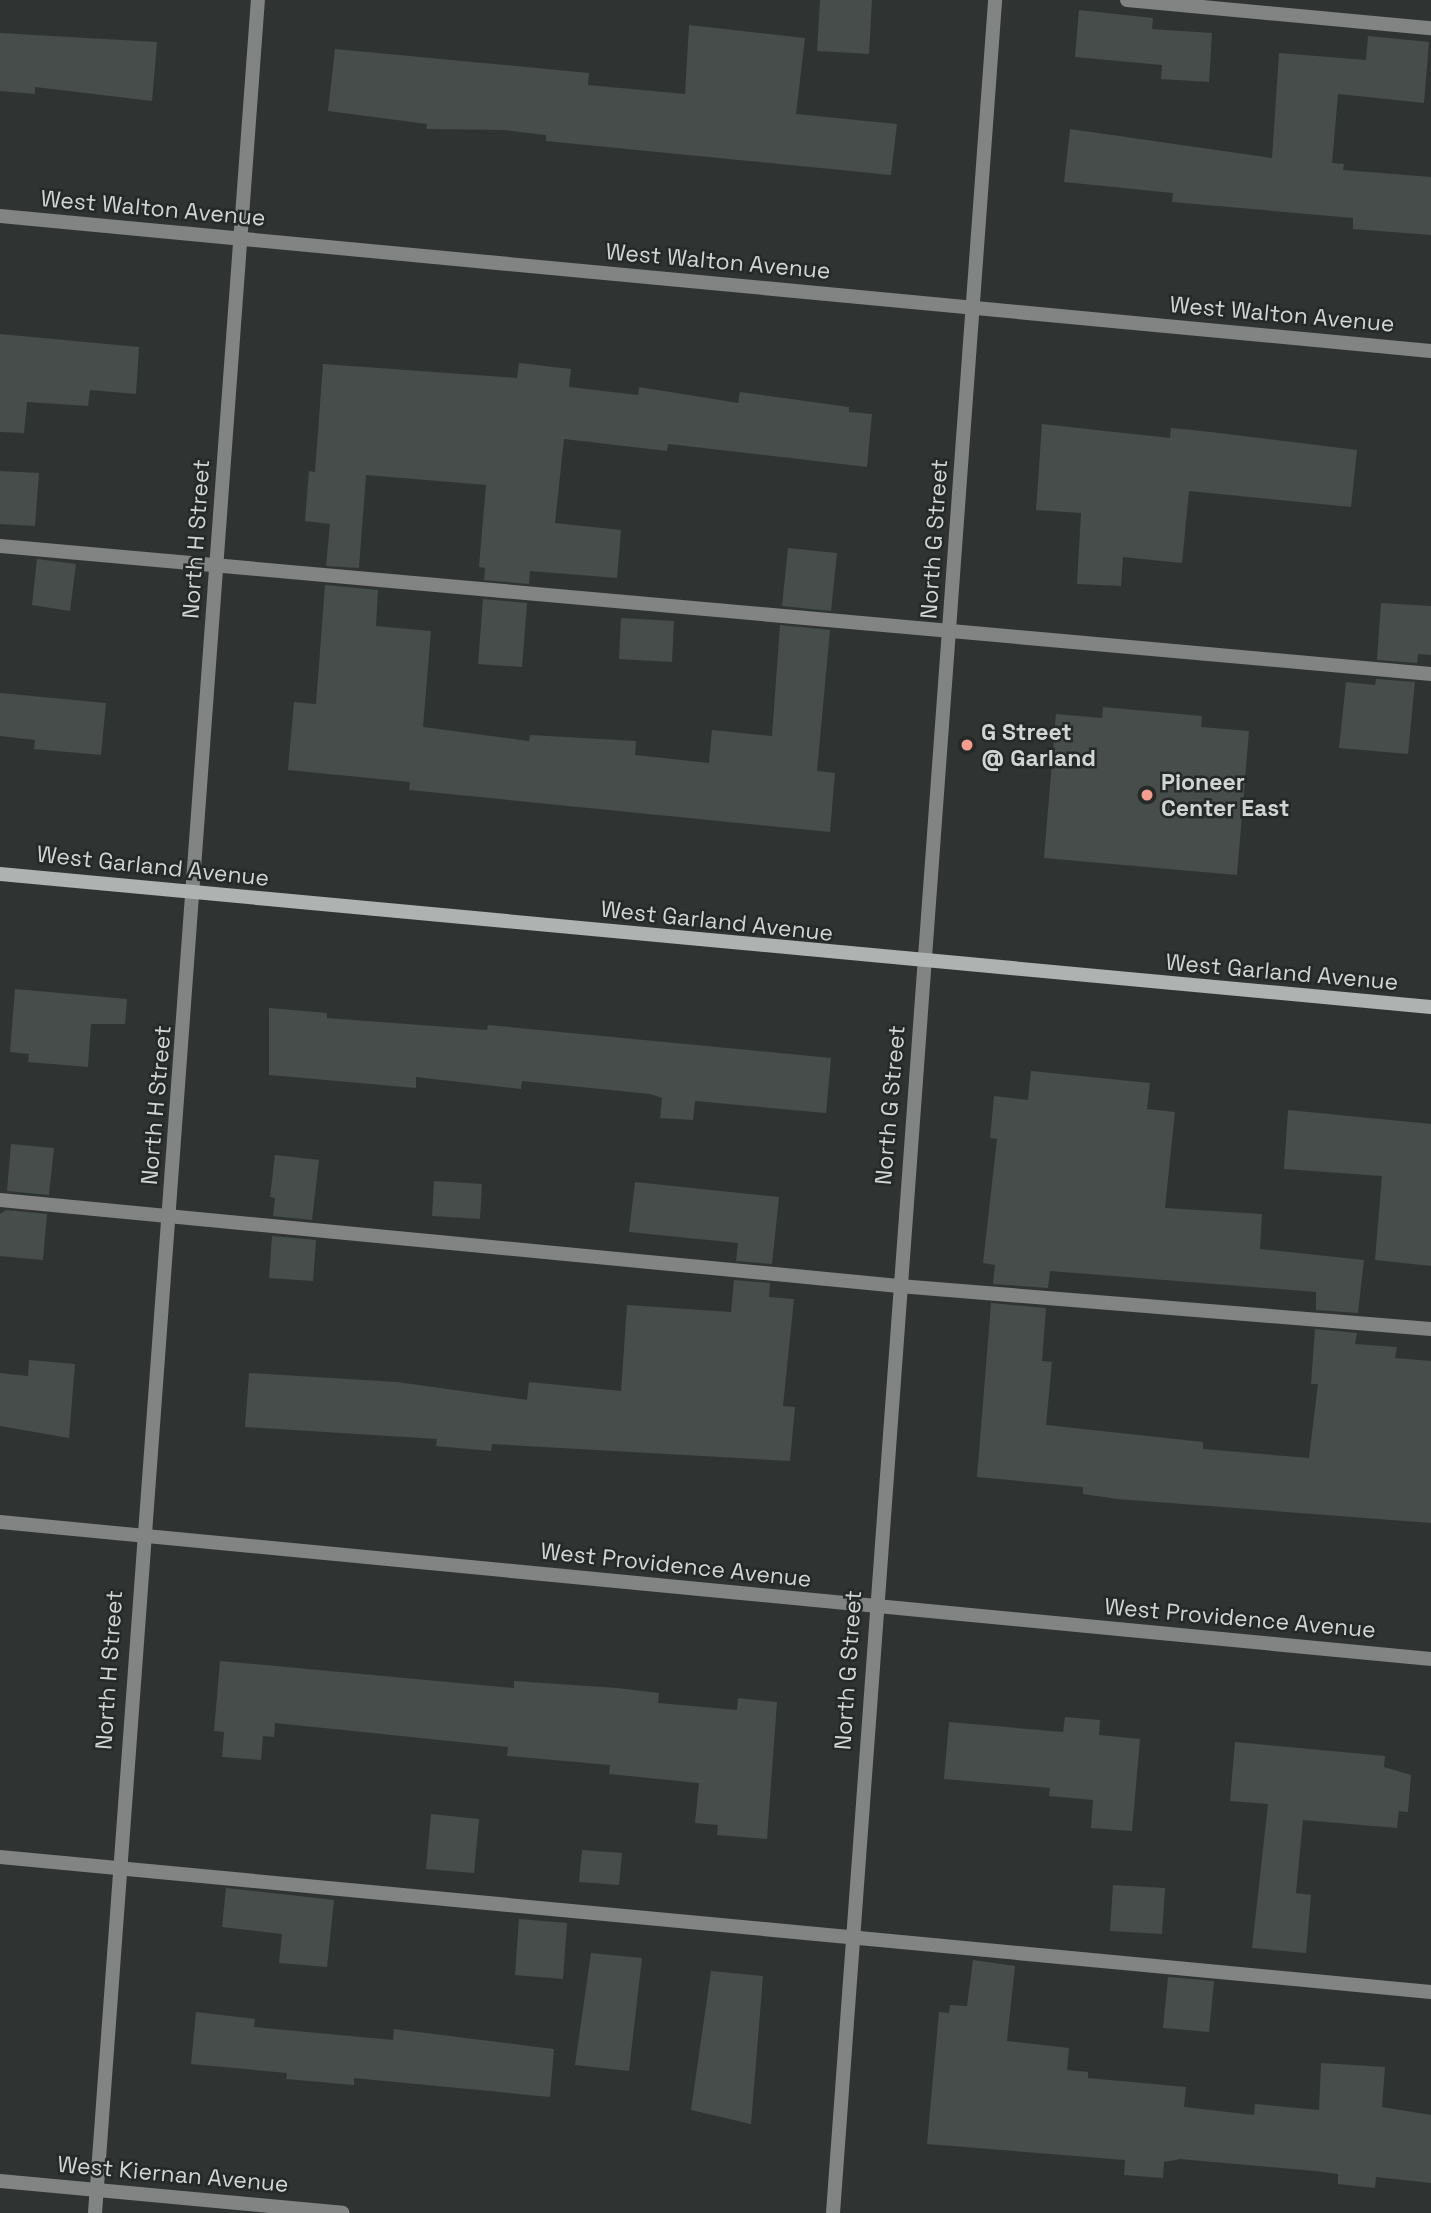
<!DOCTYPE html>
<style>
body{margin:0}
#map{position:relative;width:1431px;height:2213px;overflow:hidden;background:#2f3433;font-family:"Space Grotesk",sans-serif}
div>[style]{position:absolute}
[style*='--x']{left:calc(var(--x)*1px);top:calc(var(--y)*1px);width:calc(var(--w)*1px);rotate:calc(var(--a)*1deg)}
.building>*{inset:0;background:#474d4b}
.lane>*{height:14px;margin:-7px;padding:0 7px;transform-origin:7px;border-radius:7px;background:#828484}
.street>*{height:14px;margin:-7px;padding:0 7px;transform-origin:7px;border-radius:7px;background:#828484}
.secondary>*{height:14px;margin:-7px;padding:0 7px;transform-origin:7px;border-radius:7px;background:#aeb2b1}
.dots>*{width:19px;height:19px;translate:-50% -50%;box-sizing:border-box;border:4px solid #252a29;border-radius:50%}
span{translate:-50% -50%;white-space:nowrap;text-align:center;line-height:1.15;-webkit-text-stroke:5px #252a29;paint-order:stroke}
.street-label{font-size:23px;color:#d1d5d4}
.poi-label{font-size:23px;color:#d1d5d4;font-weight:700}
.left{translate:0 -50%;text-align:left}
</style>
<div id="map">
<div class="building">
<div style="clip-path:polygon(820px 0,872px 0,869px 54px,817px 51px)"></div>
<div style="clip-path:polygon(1079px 10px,1153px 18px,1152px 29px,1212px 33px,1209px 82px,1161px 79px,1162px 65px,1075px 57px)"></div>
<div style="clip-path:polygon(689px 25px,805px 38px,796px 114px,897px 124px,891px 175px,546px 141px,546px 135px,503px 130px,426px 129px,427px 124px,328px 111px,335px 49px,589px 73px,588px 85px,685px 94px)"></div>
<div style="clip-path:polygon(0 33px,157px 42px,152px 101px,35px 87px,35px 94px,0 91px)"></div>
<div style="clip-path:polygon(1368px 36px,1429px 42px,1424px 103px,1338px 94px,1332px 163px,1344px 164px,1343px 170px,1431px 177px,1431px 235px,1353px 229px,1353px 218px,1172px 202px,1173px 193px,1064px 182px,1070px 129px,1272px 158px,1279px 53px,1366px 60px)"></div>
<div style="clip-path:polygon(0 334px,139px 347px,136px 394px,90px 390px,88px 406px,27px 402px,24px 433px,0 432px)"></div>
<div style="clip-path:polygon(519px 363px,571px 369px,569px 387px,638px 395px,639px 387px,738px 403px,740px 392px,849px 407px,849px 412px,872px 414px,867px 467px,668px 444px,667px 451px,564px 439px,555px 523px,621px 530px,617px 578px,530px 571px,529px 584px,484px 580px,485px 568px,479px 567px,486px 485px,366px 475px,359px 568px,326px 566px,330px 524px,305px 521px,309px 471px,315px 472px,323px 364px,517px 378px)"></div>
<div style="clip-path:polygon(1042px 424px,1170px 438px,1171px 428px,1194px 430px,1357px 450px,1351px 507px,1189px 491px,1182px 563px,1123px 557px,1121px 586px,1077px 584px,1081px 513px,1036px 510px)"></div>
<div style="clip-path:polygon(0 471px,39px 473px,35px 526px,0 524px)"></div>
<div style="clip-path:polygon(788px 548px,837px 553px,831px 611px,782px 606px)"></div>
<div style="clip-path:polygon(37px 559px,76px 564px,70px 611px,32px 605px)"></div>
<div style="clip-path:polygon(325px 585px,378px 590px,376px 626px,431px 631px,423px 727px,529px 741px,530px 735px,636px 741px,635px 755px,709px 763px,712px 730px,772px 736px,780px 625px,830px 630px,817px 771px,835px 773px,830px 832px,409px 790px,410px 782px,288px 770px,294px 702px,316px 704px)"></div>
<div style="clip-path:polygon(483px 599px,527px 603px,522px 667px,478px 664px)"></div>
<div style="clip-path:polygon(1381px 603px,1431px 606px,1431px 655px,1418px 654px,1417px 663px,1377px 660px)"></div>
<div style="clip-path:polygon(621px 618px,674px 621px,672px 662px,619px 659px)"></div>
<div style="clip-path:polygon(1376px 679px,1415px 682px,1408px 754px,1339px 748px,1346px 682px,1375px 685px)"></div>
<div style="clip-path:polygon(0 693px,106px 703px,101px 755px,34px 749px,35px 740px,0 736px)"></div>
<div style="clip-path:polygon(1103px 707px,1202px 716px,1201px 727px,1249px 731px,1237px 875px,1044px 858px,1056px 714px,1102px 718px)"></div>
<div style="clip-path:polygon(15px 989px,127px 999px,125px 1024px,91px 1024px,88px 1067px,28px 1062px,29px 1054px,10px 1052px)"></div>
<div style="clip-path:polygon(269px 1008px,327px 1013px,327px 1018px,487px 1030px,488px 1025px,831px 1058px,826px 1113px,695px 1101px,693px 1120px,660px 1118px,662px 1098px,650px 1094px,522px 1081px,521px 1089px,416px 1077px,416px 1088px,269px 1075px)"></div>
<div style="clip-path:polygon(1031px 1071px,1150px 1083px,1147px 1109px,1175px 1112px,1165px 1208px,1262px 1214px,1260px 1249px,1364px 1260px,1358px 1313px,1316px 1310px,1316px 1292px,1050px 1271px,1048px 1288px,993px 1284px,995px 1265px,983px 1263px,997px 1139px,990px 1138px,994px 1096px,1028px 1100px)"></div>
<div style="clip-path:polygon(1288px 1110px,1431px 1124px,1431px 1266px,1375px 1260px,1382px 1176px,1284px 1169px)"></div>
<div style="clip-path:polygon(11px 1144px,54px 1148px,49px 1195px,7px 1191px)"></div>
<div style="clip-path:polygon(275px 1155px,319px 1160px,312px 1220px,273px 1216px,275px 1198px,270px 1197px)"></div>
<div style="clip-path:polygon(434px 1181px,482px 1184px,480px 1219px,432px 1216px)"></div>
<div style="clip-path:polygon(635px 1182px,779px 1197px,772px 1264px,736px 1261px,738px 1243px,629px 1232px)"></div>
<div style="clip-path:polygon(6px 1210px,47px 1214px,43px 1260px,0 1256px,0 1214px)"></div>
<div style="clip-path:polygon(272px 1236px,316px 1240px,313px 1281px,269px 1278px)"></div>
<div style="clip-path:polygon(734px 1280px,770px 1283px,769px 1297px,794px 1299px,783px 1406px,795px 1407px,790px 1461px,492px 1444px,491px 1451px,436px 1446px,437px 1439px,245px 1427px,249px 1373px,397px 1382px,527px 1400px,529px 1382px,621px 1391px,627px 1305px,731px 1312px)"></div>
<div style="clip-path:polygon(991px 1303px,1046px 1308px,1042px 1361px,1052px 1362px,1046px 1425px,1203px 1442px,1203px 1449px,1309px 1458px,1318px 1384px,1311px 1384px,1315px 1329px,1357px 1333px,1355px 1344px,1397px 1347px,1395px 1358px,1431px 1361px,1431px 1523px,1117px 1499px,1083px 1494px,1083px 1487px,977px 1477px)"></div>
<div style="clip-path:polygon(29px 1360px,75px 1364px,69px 1438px,0 1426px,0 1373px,28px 1376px)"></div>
<div style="clip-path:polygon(220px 1661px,514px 1688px,514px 1681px,617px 1688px,659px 1693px,658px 1703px,737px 1710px,738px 1698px,777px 1702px,767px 1839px,717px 1835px,718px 1825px,695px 1823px,699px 1783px,609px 1774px,610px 1765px,507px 1756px,508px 1747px,275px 1723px,274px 1737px,263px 1736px,261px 1760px,222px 1757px,224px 1732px,214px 1731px)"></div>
<div style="clip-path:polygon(1065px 1717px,1100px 1720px,1099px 1735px,1140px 1739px,1132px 1831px,1091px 1828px,1093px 1800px,1049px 1796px,1050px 1788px,944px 1779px,949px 1722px,1063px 1732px)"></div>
<div style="clip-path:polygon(1235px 1742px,1385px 1756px,1384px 1767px,1411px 1775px,1408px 1812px,1399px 1811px,1397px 1828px,1303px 1820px,1296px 1893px,1311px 1895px,1306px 1953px,1252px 1948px,1268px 1804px,1230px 1801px)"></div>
<div style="clip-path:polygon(431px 1814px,479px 1819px,474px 1873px,426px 1869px)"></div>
<div style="clip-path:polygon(582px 1850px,622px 1853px,619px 1885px,579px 1882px)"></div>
<div style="clip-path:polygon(1113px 1885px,1165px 1888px,1162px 1934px,1110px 1931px)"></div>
<div style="clip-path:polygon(226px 1888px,334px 1900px,327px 1967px,279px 1963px,282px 1934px,222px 1927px)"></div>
<div style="clip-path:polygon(519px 1919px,567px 1923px,563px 1979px,515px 1975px)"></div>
<div style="clip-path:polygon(591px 1953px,642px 1958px,629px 2071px,575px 2065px)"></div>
<div style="clip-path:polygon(973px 1960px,1015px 1966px,1007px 2041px,1069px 2048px,1067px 2070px,1088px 2072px,1088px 2078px,1186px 2087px,1184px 2107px,1254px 2115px,1255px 2104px,1319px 2110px,1321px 2063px,1385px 2067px,1382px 2107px,1431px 2115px,1431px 2183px,1376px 2177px,1375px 2188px,1338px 2184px,1338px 2174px,1315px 2171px,1180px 2159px,1164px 2162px,1163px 2178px,1124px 2175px,1125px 2160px,927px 2144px,939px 2012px,949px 2013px,950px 2005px,967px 2006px)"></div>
<div style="clip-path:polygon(711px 1971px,763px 1976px,751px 2124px,691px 2110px)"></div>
<div style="clip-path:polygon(1168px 1977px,1214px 1981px,1209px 2032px,1163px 2028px)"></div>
<div style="clip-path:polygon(196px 2012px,255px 2019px,254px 2027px,393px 2040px,394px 2029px,554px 2049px,550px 2097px,354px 2078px,354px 2085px,286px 2079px,287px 2073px,191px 2064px)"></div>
</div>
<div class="lane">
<div style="--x:1127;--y:0;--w:305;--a:5.3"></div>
<div style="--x:0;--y:546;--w:1437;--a:5.11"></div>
<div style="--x:0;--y:1200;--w:903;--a:5.46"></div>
<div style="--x:899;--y:1286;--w:534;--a:4.62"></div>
<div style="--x:0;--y:1857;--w:1437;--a:5.39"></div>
</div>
<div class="street">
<div style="--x:0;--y:216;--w:1437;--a:5.39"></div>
<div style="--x:0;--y:1522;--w:1438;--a:5.47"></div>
<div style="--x:0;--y:2181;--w:344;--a:5.3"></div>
<div style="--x:95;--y:2213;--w:2219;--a:-85.79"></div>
<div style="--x:833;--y:2213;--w:2219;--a:-85.81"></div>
</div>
<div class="secondary">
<div style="--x:0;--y:874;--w:1437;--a:5.31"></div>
</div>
<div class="dots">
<div style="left:967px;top:745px;background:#f49d8c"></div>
<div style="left:1147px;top:795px;background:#f49d8c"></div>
</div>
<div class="street-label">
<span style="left:153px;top:208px;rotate:5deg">West Walton Avenue</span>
<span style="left:718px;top:261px;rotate:5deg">West Walton Avenue</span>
<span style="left:1282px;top:314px;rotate:5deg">West Walton Avenue</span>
<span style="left:196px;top:539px;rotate:-86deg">North H Street</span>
<span style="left:934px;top:539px;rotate:-86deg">North G Street</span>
<span style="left:153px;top:866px;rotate:6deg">West Garland Avenue</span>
<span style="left:717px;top:921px;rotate:6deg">West Garland Avenue</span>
<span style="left:1282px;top:972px;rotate:5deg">West Garland Avenue</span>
<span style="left:156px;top:1105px;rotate:-85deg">North H Street</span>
<span style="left:890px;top:1105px;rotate:-85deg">North G Street</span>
<span style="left:676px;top:1565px;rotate:6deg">West Providence Avenue</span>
<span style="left:1240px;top:1618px;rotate:5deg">West Providence Avenue</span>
<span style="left:109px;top:1670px;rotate:-86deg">North H Street</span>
<span style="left:848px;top:1670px;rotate:-86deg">North G Street</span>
<span style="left:173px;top:2174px;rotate:5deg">West Kiernan Avenue</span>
</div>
<div class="poi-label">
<span class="left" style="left:981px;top:745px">G Street<br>@ Garland</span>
<span class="left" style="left:1161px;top:795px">Pioneer<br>Center East</span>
</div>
</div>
